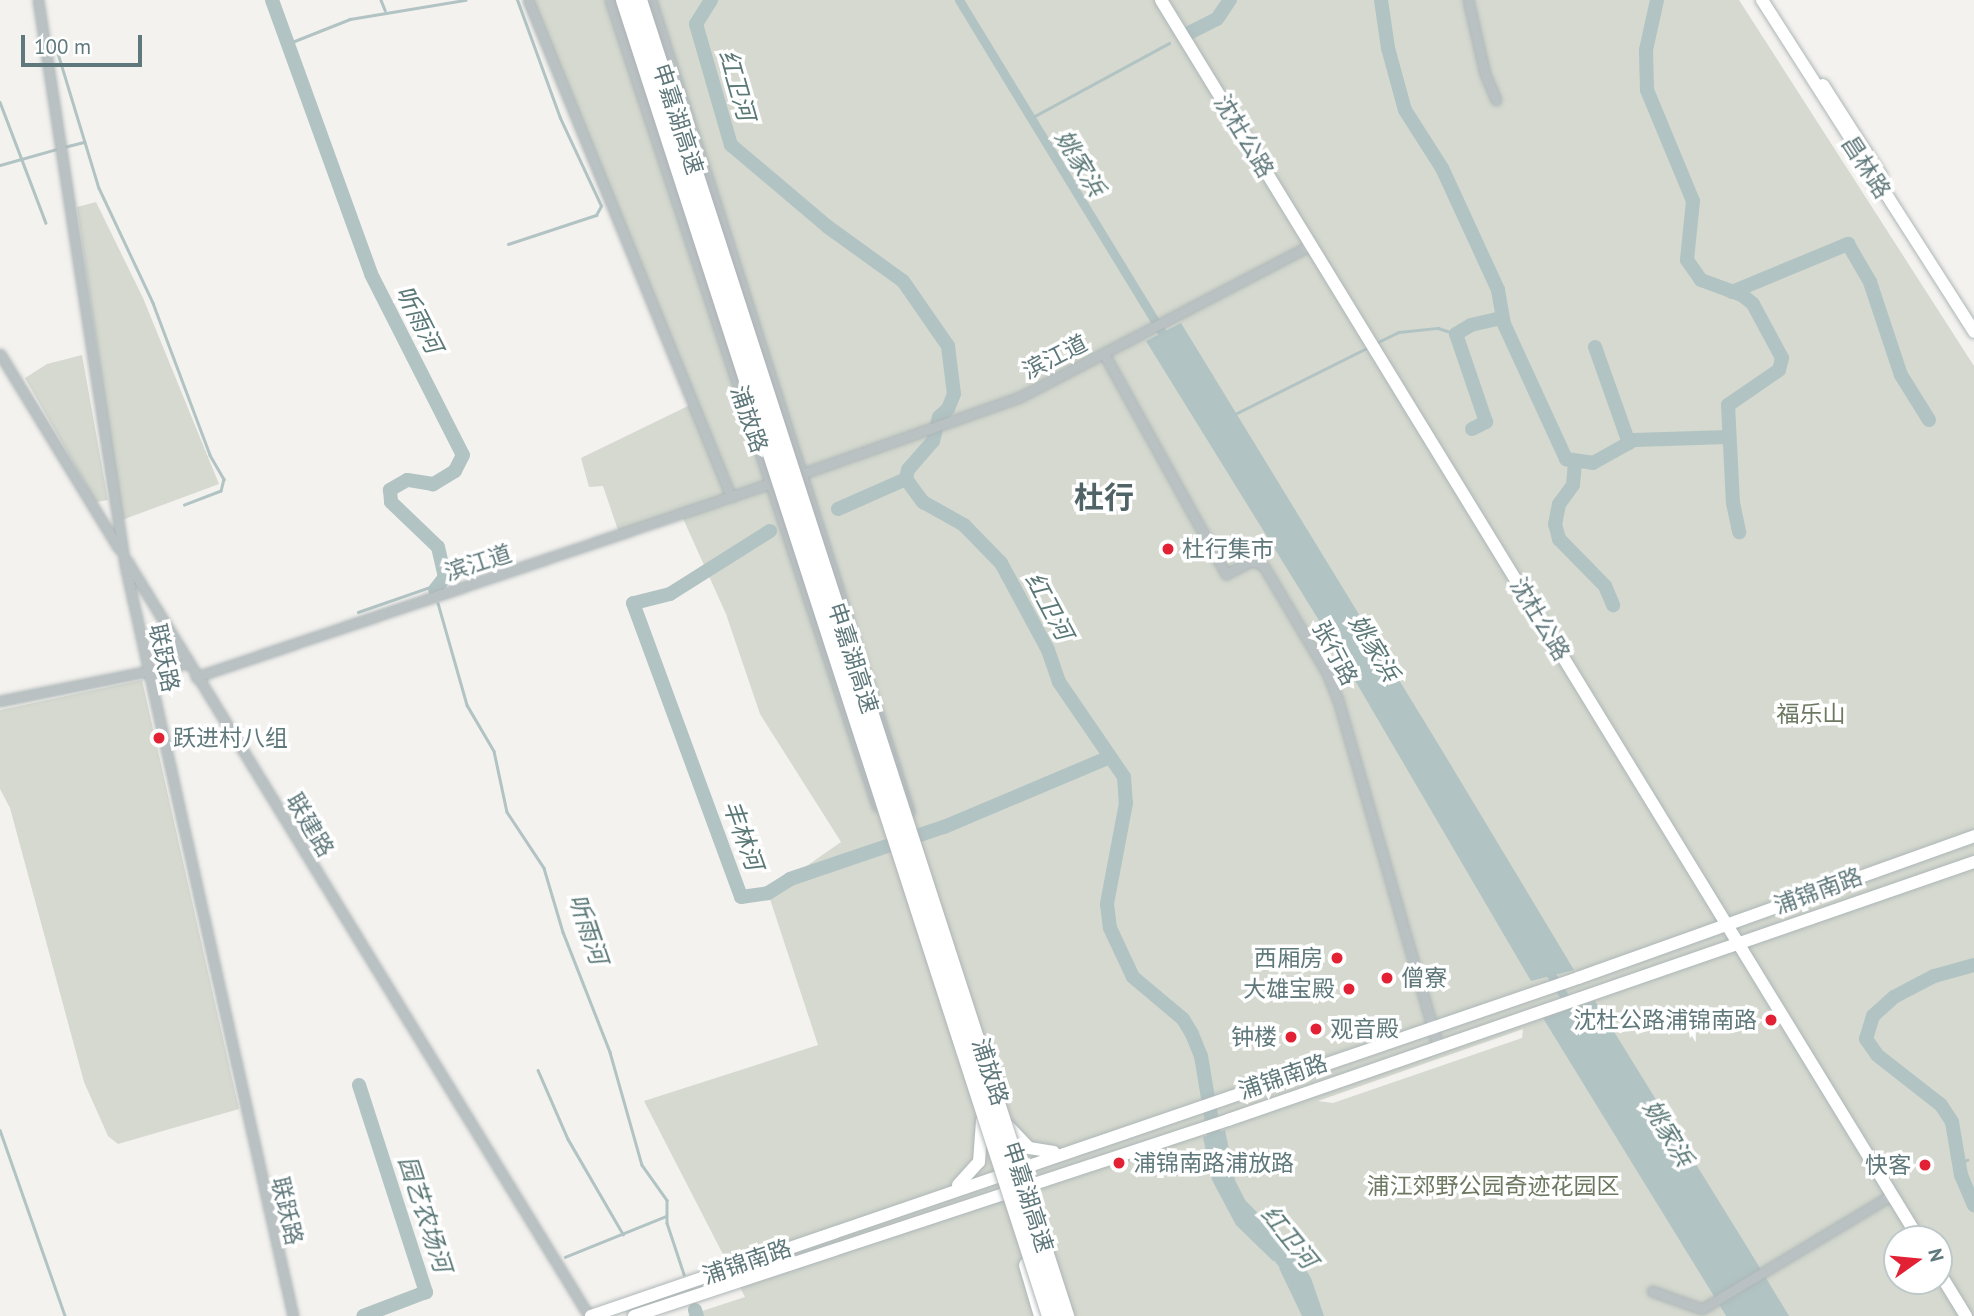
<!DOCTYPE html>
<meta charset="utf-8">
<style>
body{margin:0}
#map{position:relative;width:1974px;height:1316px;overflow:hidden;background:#f4f2ef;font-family:"PT Sans","Noto Sans SC",sans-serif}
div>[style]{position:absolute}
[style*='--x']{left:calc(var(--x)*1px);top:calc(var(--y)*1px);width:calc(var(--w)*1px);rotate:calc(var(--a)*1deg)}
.green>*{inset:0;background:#d5d9cf}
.water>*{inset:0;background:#b1c3c3}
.stream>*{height:2.5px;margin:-1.25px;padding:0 1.25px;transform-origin:1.25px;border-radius:1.25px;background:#b1c3c3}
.canal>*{height:9px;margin:-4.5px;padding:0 4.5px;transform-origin:4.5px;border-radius:4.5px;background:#b1c3c3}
.river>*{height:14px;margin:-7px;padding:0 7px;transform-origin:7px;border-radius:7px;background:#b1c3c3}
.roads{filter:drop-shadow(0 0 2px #adb6b7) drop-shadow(0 0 2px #adb6b7)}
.street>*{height:9px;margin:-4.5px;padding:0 4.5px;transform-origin:4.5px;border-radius:4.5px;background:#bac1c3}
.secondary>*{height:12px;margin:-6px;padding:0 6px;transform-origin:6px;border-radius:6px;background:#fff}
.primary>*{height:14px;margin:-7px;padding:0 7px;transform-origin:7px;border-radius:7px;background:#fff}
.bridges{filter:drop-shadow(0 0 2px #aeb4b6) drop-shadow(0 0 2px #aeb4b6)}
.highway-bridge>*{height:16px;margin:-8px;padding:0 8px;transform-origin:8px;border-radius:8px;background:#fff}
.dots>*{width:19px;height:19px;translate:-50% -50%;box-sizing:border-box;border:4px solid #fff;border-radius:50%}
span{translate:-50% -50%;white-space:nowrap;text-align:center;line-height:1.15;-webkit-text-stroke:7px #fff;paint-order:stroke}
.street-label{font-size:23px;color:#5f787b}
.poi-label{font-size:23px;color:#5f787b}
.left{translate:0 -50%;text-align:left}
.right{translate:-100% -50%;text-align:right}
.park-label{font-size:23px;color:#6d7861}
.water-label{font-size:24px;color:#597876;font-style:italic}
.district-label{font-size:30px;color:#506366;font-weight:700}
.north{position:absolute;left:1883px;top:1225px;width:70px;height:70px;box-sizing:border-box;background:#fff;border:2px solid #bfc9ca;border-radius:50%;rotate:75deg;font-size:19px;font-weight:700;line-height:28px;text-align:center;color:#5f787b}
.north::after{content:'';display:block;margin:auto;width:24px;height:32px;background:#e22134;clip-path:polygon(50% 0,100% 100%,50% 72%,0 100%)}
.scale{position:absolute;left:21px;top:35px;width:121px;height:32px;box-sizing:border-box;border:4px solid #5f787b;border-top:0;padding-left:9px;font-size:21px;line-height:24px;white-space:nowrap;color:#5f787b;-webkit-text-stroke:5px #fff;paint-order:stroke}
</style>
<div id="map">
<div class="green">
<div style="clip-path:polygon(evenodd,530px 0,1739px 0,1974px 366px,1974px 1316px,1729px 1316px,1632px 1162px,1726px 1316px,687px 1316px,745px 1297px,644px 1101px,818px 1045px,768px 893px,841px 842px,760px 714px,726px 614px,681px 514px,620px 536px,603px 486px,589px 487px,581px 458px,690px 405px,530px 0,1523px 1029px,1522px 1038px,1333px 1103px,1318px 1101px,1523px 1029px,530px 0,1897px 1239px,1939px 1239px,1939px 1281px,1897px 1281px,1897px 1239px)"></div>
<div style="clip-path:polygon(96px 202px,143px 298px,219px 484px,122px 520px,77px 207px)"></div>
<div style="clip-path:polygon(82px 355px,108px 500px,96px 502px,25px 378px,47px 364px)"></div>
<div style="clip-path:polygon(142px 680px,239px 1109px,118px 1144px,108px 1136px,84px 1082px,10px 808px,0 789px,0 710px)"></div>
</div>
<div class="water">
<div style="clip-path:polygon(1181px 323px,1443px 752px,1574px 970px,1531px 981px,1336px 648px,1146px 341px)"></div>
<div style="clip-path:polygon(1595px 1001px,1749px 1250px,1789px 1316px,1726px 1316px,1543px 1018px)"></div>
<div style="clip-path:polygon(1225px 1130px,1235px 1180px,1245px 1200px,1290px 1246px,1273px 1261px,1236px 1225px,1212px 1180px,1203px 1137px)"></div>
<div style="clip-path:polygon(1296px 1254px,1311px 1278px,1324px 1316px,1302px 1316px,1279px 1268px)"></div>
</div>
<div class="stream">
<div style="--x:381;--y:0;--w:11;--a:68"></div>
<div style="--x:287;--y:44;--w:68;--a:-21.6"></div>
<div style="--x:350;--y:19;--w:117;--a:-9.4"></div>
<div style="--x:57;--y:50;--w:144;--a:73.1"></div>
<div style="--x:99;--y:188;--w:127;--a:64.8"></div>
<div style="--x:153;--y:303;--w:162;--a:69.4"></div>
<div style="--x:210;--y:455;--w:28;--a:60"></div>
<div style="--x:224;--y:479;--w:12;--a:104"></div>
<div style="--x:221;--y:491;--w:39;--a:159"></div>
<div style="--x:0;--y:102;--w:129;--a:69.2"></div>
<div style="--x:1031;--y:118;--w:157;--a:-28.5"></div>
<div style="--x:64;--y:147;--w:21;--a:-14"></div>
<div style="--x:0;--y:165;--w:59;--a:-15.7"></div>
<div style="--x:508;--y:244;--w:93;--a:-18.2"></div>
<div style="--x:596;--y:215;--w:10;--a:-61"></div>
<div style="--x:601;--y:206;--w:97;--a:-115"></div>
<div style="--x:560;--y:118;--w:126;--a:-110"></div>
<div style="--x:1376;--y:343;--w:25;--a:-26"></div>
<div style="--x:1399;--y:332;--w:39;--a:-6"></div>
<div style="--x:1438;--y:328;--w:19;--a:18"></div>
<div style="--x:1235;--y:414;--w:148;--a:-26.6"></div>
<div style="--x:438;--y:603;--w:106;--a:74.1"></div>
<div style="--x:467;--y:705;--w:53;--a:59.6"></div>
<div style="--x:494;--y:751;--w:62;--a:78"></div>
<div style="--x:507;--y:812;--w:67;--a:56.5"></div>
<div style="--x:544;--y:868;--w:67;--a:73.5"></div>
<div style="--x:563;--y:932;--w:129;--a:68.6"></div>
<div style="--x:610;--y:1052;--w:117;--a:74.2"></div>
<div style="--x:642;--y:1165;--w:43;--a:54.5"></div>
<div style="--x:667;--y:1200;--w:23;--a:90"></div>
<div style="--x:667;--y:1223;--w:54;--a:71.6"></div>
<div style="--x:358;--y:612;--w:86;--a:-19.1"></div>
<div style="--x:538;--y:1070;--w:75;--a:66.5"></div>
<div style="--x:568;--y:1139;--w:110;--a:59.9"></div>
<div style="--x:0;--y:1130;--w:197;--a:70.7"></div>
<div style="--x:1959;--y:1163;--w:9;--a:-21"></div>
<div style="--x:565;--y:1257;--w:109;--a:-22.1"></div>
</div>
<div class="canal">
<div style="--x:959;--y:0;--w:401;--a:58.6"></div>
<div style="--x:1547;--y:968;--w:60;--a:58.7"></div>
</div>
<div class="river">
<div style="--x:272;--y:0;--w:291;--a:70.1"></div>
<div style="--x:371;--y:274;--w:203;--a:63.1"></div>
<div style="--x:463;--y:455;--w:18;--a:117"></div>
<div style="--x:455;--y:471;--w:26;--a:149"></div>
<div style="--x:433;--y:484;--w:26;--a:-171"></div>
<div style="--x:407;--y:480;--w:20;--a:150"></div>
<div style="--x:390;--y:490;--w:12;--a:85"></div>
<div style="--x:391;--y:502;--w:65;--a:43.8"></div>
<div style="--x:438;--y:547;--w:31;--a:77"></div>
<div style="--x:445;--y:577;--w:16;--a:128"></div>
<div style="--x:711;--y:0;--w:28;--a:122"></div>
<div style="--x:696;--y:24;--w:126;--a:73.9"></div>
<div style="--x:731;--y:145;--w:127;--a:40.2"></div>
<div style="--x:828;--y:227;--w:92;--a:35.8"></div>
<div style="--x:903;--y:281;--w:79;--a:55.3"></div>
<div style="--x:948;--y:346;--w:48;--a:82.9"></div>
<div style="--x:954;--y:394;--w:16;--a:112"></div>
<div style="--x:948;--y:409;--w:12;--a:138"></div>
<div style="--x:939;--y:417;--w:25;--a:104"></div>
<div style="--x:933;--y:441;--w:38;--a:131"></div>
<div style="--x:908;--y:470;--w:9;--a:103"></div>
<div style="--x:906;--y:479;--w:29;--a:54"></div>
<div style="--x:923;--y:502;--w:47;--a:29.3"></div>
<div style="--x:964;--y:525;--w:53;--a:45.8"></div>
<div style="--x:1001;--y:563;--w:99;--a:61.6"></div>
<div style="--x:1048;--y:650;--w:34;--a:71"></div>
<div style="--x:1059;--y:682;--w:115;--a:55.6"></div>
<div style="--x:1124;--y:777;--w:26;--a:86"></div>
<div style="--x:1126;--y:803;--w:103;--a:100.7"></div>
<div style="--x:1107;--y:904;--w:24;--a:83"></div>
<div style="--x:1110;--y:928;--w:54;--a:64.9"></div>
<div style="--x:1133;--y:977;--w:65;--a:40"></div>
<div style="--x:1183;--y:1019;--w:17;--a:59"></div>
<div style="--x:1192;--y:1034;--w:24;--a:68"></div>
<div style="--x:1201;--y:1056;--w:97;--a:80.5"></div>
<div style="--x:1381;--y:0;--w:49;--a:81.7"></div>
<div style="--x:1388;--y:48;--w:64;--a:74.7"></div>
<div style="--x:1405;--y:110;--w:69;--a:57.5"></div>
<div style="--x:1442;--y:168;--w:134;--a:65.3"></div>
<div style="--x:1498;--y:290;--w:35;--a:80"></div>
<div style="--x:1504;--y:324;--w:149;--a:65.3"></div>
<div style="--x:1566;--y:459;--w:27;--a:8"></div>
<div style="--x:1593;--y:463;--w:47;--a:-29.3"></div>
<div style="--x:1634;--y:440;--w:94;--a:-1.8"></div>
<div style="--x:1657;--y:0;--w:51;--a:102.4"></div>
<div style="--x:1646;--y:50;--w:40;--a:88.6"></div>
<div style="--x:1647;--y:90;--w:120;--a:67.5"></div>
<div style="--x:1693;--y:201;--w:59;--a:95.8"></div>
<div style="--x:1687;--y:260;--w:24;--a:55"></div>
<div style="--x:1701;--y:280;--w:44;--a:20.1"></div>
<div style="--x:1742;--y:295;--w:14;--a:39"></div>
<div style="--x:1753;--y:304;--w:61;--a:61.8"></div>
<div style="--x:1782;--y:358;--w:12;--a:104"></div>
<div style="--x:1779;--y:370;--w:62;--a:145.5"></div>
<div style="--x:1728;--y:405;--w:98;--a:87.1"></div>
<div style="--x:1733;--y:503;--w:30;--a:78"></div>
<div style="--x:1189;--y:33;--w:31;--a:-27"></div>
<div style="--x:1217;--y:19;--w:23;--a:-56"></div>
<div style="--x:1732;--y:292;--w:126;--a:-22.5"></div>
<div style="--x:1848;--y:244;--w:44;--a:59.9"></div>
<div style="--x:1870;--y:282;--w:98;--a:71.6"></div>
<div style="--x:1901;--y:375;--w:53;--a:58.1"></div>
<div style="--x:1595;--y:347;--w:102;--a:70.5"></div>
<div style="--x:1472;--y:429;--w:16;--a:-27"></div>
<div style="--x:1486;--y:422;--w:93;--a:-108.8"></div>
<div style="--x:1456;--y:334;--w:17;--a:-31"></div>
<div style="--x:1471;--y:325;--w:32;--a:-13"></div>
<div style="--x:1575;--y:462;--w:23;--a:95"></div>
<div style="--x:1573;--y:485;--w:24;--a:126"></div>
<div style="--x:1559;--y:504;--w:20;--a:101"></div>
<div style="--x:1555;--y:524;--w:16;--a:75"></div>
<div style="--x:1559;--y:539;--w:66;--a:45.6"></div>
<div style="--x:1605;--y:586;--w:21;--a:67"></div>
<div style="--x:838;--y:509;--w:74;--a:-23.8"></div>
<div style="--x:770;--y:531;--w:118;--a:147.8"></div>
<div style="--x:670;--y:594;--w:38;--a:166"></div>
<div style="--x:633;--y:603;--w:313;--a:69.8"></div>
<div style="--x:741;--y:897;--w:27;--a:-8"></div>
<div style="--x:768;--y:893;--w:26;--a:-32"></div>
<div style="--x:790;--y:879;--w:163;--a:-18.7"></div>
<div style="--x:944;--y:827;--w:180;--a:-22.9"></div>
<div style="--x:1974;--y:965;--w:41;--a:164.6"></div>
<div style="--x:1934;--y:976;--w:45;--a:152.3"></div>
<div style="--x:1894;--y:997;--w:28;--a:138"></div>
<div style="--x:1873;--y:1016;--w:24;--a:107"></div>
<div style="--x:1866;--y:1039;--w:19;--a:55"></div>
<div style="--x:1877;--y:1055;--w:81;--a:38"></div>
<div style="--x:1941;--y:1105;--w:20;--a:57"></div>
<div style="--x:1952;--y:1122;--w:54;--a:80.4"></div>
<div style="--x:1961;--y:1175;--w:33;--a:67"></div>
<div style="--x:359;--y:1085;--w:218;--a:72.1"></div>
<div style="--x:426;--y:1292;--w:67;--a:159.1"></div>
<div style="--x:1267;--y:1241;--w:45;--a:50.4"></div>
<div style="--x:695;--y:1310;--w:6;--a:72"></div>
</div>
<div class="roads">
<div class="street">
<div style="--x:38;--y:0;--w:572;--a:81.25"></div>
<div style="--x:125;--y:565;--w:770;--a:77.39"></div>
<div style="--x:528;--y:0;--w:537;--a:67.78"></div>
<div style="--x:610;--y:0;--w:849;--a:71.67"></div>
<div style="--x:651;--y:0;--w:852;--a:72.37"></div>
<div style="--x:1468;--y:0;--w:76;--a:77.1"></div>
<div style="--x:1485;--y:74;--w:28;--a:67"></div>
<div style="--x:0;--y:354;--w:228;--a:58.6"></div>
<div style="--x:1104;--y:354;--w:252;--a:61"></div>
<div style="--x:1226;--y:574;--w:28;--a:-27"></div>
<div style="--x:1251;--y:561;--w:13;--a:18"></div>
<div style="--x:1263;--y:565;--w:126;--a:59.3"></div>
<div style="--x:1327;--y:673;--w:29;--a:68"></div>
<div style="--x:1338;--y:700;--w:361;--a:73.9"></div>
<div style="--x:804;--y:473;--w:229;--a:-19.4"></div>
<div style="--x:1020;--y:397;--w:328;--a:-27.6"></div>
<div style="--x:127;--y:561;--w:885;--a:58.54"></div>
<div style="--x:196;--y:677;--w:607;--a:-18.64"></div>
<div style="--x:0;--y:701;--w:192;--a:-11.4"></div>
<div style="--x:1652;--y:1291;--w:53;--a:19.8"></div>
<div style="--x:1702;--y:1309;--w:222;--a:-31"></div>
</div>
<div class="secondary">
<div style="--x:1161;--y:0;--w:1452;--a:58.54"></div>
<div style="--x:1762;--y:0;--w:394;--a:57.4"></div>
<div style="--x:1823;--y:85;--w:108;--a:57.5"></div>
<div style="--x:1008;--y:1126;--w:30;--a:46"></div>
<div style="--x:1029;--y:1148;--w:25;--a:9"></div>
<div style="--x:958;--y:1185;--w:31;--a:-48"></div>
<div style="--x:979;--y:1162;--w:41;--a:-85.8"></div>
<div style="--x:1939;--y:1272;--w:52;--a:58.5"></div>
<div style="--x:591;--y:1316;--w:1043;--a:-18.9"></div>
<div style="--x:1578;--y:978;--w:421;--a:-19.7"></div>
<div style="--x:634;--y:1316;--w:626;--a:-18.26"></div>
<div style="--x:1228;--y:1120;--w:789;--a:-19.08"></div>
</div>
<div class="primary">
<div style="--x:1026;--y:1265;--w:53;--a:73.6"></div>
</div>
</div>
<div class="bridges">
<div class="highway-bridge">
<div style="--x:624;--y:0;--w:1383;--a:72.06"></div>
<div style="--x:639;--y:0;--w:1384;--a:72.02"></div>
</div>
</div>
<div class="dots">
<div style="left:1168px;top:549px;background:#e22134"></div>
<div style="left:159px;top:738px;background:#e22134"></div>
<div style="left:1337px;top:958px;background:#e22134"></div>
<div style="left:1387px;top:978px;background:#e22134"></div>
<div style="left:1349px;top:989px;background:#e22134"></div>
<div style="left:1771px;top:1020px;background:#e22134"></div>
<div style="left:1316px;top:1029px;background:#e22134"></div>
<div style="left:1291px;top:1037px;background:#e22134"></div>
<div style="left:1119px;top:1163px;background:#e22134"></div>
<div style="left:1925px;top:1165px;background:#e22134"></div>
</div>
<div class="street-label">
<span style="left:678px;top:119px;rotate:72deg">申嘉湖高速</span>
<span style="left:1244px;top:136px;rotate:59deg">沈杜公路</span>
<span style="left:1866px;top:167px;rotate:57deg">昌林路</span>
<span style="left:1055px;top:357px;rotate:-27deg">滨江道</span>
<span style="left:749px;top:419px;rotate:71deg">浦放路</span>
<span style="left:478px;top:563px;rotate:-18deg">滨江道</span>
<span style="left:1540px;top:619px;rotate:59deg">沈杜公路</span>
<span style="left:1335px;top:653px;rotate:62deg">张行路</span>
<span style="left:164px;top:658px;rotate:78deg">联跃路</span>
<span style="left:853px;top:658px;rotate:72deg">申嘉湖高速</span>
<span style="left:310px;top:825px;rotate:59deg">联建路</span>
<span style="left:1818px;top:891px;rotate:-20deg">浦锦南路</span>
<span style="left:990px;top:1072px;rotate:72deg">浦放路</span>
<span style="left:1283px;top:1077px;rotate:-19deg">浦锦南路</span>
<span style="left:1028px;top:1197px;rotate:72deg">申嘉湖高速</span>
<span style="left:287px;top:1211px;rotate:77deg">联跃路</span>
<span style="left:747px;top:1262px;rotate:-19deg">浦锦南路</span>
</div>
<div class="poi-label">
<span class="left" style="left:1182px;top:549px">杜行集市</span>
<span class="left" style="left:173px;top:738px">跃进村八组</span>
<span class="right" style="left:1323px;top:958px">西厢房</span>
<span class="left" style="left:1401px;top:978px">僧寮</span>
<span class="right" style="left:1335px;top:989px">大雄宝殿</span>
<span class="right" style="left:1757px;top:1020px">沈杜公路浦锦南路</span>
<span class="left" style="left:1330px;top:1029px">观音殿</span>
<span class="right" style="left:1277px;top:1037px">钟楼</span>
<span class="left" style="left:1133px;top:1163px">浦锦南路浦放路</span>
<span class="right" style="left:1911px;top:1165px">快客</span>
</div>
<div class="park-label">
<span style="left:1811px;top:714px">福乐山</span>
<span style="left:1493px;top:1186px">浦江郊野公园奇迹花园区</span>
</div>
<div class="water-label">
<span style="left:737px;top:85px;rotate:74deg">红卫河</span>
<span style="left:1080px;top:163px;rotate:59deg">姚家浜</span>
<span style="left:419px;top:319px;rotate:63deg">听雨河</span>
<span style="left:1049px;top:606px;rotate:62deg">红卫河</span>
<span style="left:1374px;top:648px;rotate:59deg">姚家浜</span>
<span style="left:743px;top:835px;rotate:70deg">丰林河</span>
<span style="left:588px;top:929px;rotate:71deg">听雨河</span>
<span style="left:1668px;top:1133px;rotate:59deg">姚家浜</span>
<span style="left:425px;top:1214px;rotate:72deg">园艺农场河</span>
<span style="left:1289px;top:1237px;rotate:51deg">红卫河</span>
</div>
<div class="district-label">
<span style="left:1104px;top:497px">杜行</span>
</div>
<div class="north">N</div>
<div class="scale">100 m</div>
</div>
